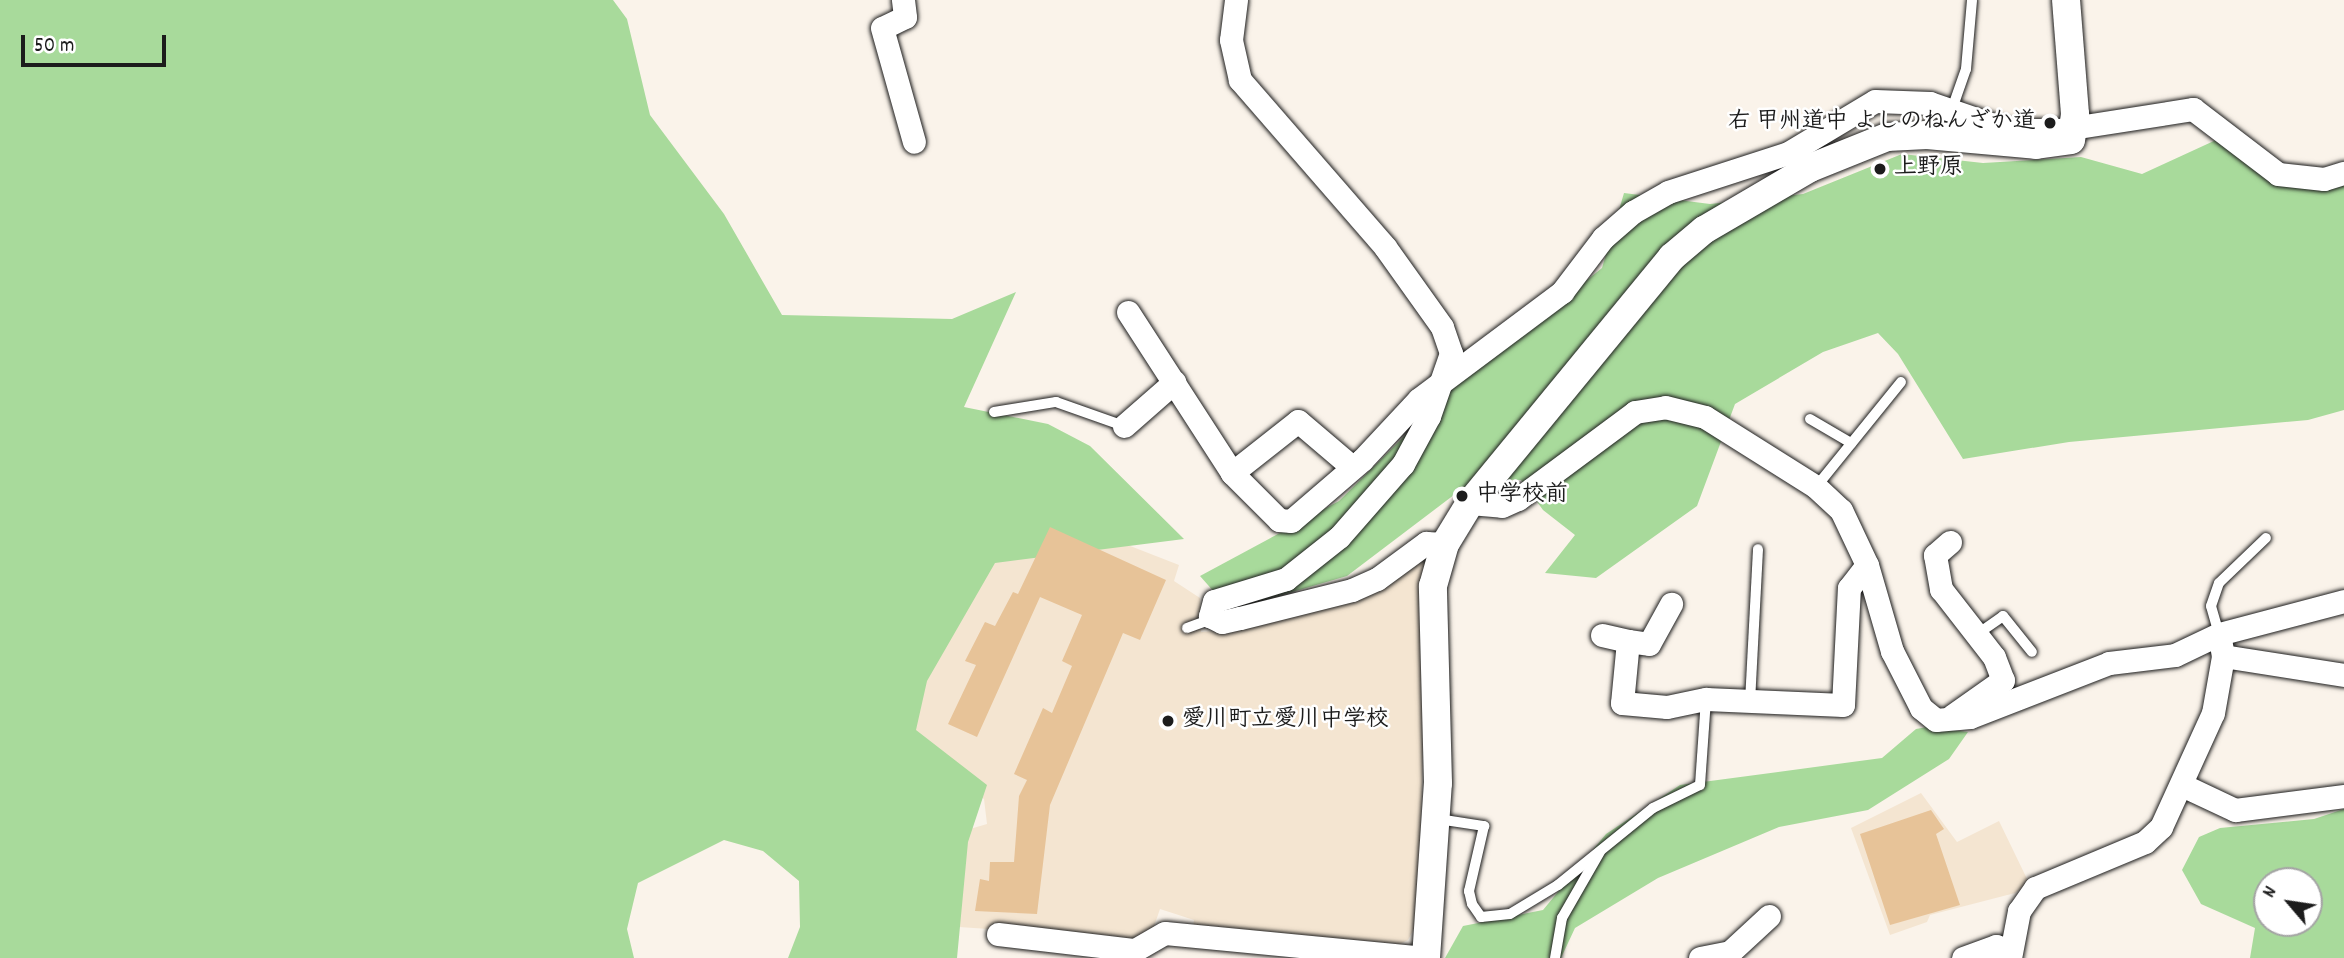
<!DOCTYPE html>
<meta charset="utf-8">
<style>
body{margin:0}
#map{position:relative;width:2344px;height:958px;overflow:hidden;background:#faf3ea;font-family:Dekko,"Klee One",sans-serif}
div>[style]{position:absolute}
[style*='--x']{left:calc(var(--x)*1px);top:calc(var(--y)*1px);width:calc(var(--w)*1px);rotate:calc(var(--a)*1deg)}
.built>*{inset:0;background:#f4e5d1}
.green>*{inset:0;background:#a8da9b}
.building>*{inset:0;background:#e7c398}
.roads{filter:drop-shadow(0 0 2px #1c1c1c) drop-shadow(0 0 2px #1c1c1c)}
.service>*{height:10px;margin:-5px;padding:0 5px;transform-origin:5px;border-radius:5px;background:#fff}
.minor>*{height:23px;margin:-11.5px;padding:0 11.5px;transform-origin:11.5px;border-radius:11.5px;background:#fff}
.tertiary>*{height:28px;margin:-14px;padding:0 14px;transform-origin:14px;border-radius:14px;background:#fff}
.dots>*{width:19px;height:19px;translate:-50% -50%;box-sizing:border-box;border:4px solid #fff;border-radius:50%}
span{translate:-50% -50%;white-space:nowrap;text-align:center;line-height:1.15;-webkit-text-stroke:5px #fff;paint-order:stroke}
.poi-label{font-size:23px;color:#1c1c1c;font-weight:700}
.right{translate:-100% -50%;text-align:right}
.left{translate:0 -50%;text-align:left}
.north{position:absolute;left:2253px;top:867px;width:70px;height:70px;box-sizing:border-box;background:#fff;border:2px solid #a4a4a4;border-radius:50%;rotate:299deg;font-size:19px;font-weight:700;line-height:28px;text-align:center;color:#1c1c1c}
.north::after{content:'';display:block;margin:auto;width:24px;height:32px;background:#1c1c1c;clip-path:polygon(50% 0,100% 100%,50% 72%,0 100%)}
.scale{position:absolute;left:21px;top:35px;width:145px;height:32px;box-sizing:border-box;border:4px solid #1c1c1c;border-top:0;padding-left:9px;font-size:21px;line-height:24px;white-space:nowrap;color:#1c1c1c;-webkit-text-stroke:5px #fff;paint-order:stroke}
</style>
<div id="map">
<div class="built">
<div style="clip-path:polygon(1025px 505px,1179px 565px,1174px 581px,1200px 598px,1201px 632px,1226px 630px,1427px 553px,1419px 920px,1408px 940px,1400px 944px,1193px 926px,1194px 920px,1160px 909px,1151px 935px,1138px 939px,959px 927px,963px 831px,987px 824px,984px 799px,910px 749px,914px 694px)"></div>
<div style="clip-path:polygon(1921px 793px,1957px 842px,1999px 821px,2029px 883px,2015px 893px,1930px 915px,1927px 922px,1890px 935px,1851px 828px)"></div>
</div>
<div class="green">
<div style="clip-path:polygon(0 0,613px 0,627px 19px,650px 115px,724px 214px,782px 315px,952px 319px,1016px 292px,964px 407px,1048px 424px,1090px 446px,1184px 539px,995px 563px,927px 681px,916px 730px,987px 785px,968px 842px,957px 958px,788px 958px,800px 927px,799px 881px,763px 851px,724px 840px,638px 883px,627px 929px,634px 958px,0 958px)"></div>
<div style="clip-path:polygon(2216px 140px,2275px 184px,2344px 182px,2344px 410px,2308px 420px,2069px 442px,1963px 459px,1898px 354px,1878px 333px,1823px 352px,1735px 404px,1697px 506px,1596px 578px,1545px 573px,1575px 535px,1543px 510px,1521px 480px,1475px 479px,1347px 576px,1230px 610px,1200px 576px,1339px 501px,1457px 384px,1602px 268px,1624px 193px,1710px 204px,1803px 194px,1902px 154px,1983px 163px,2081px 157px,2142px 174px)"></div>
<div style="clip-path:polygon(1927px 727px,1968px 732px,1949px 759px,1868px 810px,1779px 827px,1658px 878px,1575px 928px,1561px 958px,1445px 958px,1463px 926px,1543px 910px,1606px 834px,1680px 785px,1882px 758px,1916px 729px)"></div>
<div style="clip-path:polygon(evenodd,2344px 809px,2344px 958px,2250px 958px,2255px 928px,2201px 904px,2182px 870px,2199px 837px,2220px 828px,2314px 819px,2344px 809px,2267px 881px,2309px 881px,2309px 923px,2267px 923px,2267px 881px)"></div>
</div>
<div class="building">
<div style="clip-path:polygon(1050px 527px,1166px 580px,1140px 640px,1123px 633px,1050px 805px,1037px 914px,975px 911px,980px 879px,989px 881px,990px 862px,1014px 862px,1019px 796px,1027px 780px,1014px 774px,1043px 708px,1052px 713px,1072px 666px,1062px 661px,1082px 615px,1040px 597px,977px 737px,948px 724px,976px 665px,965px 661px,985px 622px,995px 626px,1013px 592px,1018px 594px)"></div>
<div style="clip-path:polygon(1931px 810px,1944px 829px,1936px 834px,1960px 905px,1890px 925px,1860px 834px)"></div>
</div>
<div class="roads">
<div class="service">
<div style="--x:1952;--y:109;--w:42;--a:-70.7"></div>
<div style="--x:1966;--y:69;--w:69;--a:-85"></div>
<div style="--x:994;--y:412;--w:63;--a:-9.2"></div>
<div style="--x:1056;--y:402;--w:72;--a:19.4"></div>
<div style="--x:1810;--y:419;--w:48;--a:30.3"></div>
<div style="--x:1816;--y:487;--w:135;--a:-51"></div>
<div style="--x:1187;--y:628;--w:27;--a:-20"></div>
<div style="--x:2219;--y:634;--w:29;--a:-106"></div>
<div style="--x:2211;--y:606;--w:24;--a:-71"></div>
<div style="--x:2219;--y:583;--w:65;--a:-43.8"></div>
<div style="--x:1976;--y:635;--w:33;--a:-35"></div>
<div style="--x:2003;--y:616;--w:46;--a:51.1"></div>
<div style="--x:1750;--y:702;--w:153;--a:-87"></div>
<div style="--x:1438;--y:819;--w:47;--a:8.7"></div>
<div style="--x:1484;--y:826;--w:67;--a:103"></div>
<div style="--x:1469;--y:891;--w:13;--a:77"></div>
<div style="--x:1472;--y:904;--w:16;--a:55"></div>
<div style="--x:1481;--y:917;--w:29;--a:-6"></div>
<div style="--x:1510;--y:914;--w:56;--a:-31.1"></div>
<div style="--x:1558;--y:885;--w:122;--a:-39"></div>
<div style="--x:1653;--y:808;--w:52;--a:-26.1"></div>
<div style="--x:1700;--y:785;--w:86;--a:-86"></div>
<div style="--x:1555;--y:958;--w:41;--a:-80.1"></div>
<div style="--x:1562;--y:918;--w:76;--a:-60.1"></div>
</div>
<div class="minor">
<div style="--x:903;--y:0;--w:17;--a:83"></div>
<div style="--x:905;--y:17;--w:25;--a:154"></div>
<div style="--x:882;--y:28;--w:118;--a:74.3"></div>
<div style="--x:1236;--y:0;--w:40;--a:97.1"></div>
<div style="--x:1231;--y:40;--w:41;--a:77.3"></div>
<div style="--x:1240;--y:80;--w:221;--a:49"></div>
<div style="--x:1385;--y:247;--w:98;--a:54.5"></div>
<div style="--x:1442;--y:327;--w:28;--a:71"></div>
<div style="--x:1451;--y:353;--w:67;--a:109.2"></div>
<div style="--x:1429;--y:416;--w:55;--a:118.4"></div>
<div style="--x:1403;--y:464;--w:97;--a:131.2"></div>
<div style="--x:1339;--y:537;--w:68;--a:141.6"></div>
<div style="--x:1286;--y:579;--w:75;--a:163"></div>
<div style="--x:1214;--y:601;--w:16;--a:105"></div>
<div style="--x:1210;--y:616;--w:13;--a:27"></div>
<div style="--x:1222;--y:622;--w:18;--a:-13"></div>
<div style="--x:1240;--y:618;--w:115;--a:-14"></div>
<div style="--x:1352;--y:590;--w:27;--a:-24"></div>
<div style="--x:1377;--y:579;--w:61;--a:-36.3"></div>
<div style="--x:1426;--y:543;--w:19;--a:3"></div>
<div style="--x:1128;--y:312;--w:192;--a:57.1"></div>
<div style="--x:1232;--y:473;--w:66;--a:45"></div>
<div style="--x:1279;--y:520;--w:12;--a:5"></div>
<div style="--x:1291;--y:521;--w:94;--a:-40.7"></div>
<div style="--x:1362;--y:460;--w:83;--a:-46.9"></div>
<div style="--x:1419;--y:399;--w:179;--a:-36.8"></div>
<div style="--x:1562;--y:292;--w:68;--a:-52.8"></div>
<div style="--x:1603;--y:238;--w:40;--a:-41"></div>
<div style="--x:1633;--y:212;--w:40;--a:-29.7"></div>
<div style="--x:1668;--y:192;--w:126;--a:-18"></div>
<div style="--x:1788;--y:153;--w:101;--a:-30.9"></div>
<div style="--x:1875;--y:101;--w:55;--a:2.1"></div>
<div style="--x:1930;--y:103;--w:83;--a:19.1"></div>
<div style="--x:2008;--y:130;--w:51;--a:0"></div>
<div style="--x:2059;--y:130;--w:136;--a:-8.9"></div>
<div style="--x:2193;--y:109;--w:107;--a:37.4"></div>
<div style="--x:2278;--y:174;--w:46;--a:6.2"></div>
<div style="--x:2324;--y:179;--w:21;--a:-17"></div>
<div style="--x:1124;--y:426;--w:67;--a:-41.3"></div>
<div style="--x:1232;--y:473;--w:84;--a:-38.2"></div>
<div style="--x:1298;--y:421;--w:71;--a:40.4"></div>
<div style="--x:1470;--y:503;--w:32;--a:5"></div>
<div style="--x:1502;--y:506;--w:17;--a:-24"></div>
<div style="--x:1518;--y:499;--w:146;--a:-36.6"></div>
<div style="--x:1635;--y:412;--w:30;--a:-9"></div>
<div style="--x:1665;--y:407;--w:41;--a:14"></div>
<div style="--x:1705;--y:417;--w:131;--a:32.2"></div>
<div style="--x:1816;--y:487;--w:34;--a:43"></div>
<div style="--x:1841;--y:510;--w:61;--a:64.7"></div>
<div style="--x:1867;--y:565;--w:90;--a:73.8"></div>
<div style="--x:1892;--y:651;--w:64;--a:63"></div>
<div style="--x:1921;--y:708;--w:19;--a:39"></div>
<div style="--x:1936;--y:720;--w:34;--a:-5"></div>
<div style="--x:1970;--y:717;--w:149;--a:-21.2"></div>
<div style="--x:2109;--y:663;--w:66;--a:-6.9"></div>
<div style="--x:2175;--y:655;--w:49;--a:-25.5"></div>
<div style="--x:2219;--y:634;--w:129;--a:-14.8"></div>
<div style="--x:1950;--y:542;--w:20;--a:139"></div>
<div style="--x:1935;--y:555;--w:35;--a:80"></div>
<div style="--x:1941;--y:589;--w:86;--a:52.1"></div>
<div style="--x:1994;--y:657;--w:25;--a:69"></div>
<div style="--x:2003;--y:680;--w:62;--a:144.8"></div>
<div style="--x:1602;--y:635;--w:27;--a:13"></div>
<div style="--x:1628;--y:641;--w:62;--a:95.5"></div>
<div style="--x:1622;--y:703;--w:45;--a:5.1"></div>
<div style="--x:1667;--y:707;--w:40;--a:-12"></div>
<div style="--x:1706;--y:699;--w:137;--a:2.5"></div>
<div style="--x:1843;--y:705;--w:117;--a:-87.1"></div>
<div style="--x:1849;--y:588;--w:29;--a:-52"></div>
<div style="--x:1628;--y:641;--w:21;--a:8"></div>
<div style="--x:1649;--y:644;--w:46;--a:-61.2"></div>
<div style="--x:2223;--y:656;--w:122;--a:8.9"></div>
<div style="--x:2182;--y:785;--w:59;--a:25.3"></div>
<div style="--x:2235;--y:810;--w:110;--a:-7.3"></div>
<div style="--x:998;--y:934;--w:138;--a:6.7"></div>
<div style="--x:1135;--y:950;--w:34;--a:-30"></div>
<div style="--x:1165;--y:933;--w:261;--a:5.5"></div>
<div style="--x:1700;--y:958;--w:31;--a:-11"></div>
<div style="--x:1730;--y:952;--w:53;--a:-42.7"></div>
<div style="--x:1963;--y:958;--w:35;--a:-20"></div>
<div style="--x:1996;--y:946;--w:15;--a:20"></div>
<div style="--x:2010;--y:958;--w:48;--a:-79.2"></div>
<div style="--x:2019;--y:911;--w:28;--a:-55"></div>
<div style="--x:2035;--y:888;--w:119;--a:-22.7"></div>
<div style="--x:2145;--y:842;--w:22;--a:-43"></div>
<div style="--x:2161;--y:827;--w:125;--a:-65.5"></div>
<div style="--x:2213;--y:713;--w:58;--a:-80"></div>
<div style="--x:2223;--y:656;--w:22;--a:-100"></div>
</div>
<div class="tertiary">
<div style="--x:1426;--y:958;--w:175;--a:-86.1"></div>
<div style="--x:1438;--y:783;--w:197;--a:-91.5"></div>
<div style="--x:1433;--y:586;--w:44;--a:-74.1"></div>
<div style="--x:1445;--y:544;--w:48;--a:-58.6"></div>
<div style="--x:1470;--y:503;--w:318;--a:-50.6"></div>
<div style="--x:1672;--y:257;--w:42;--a:-40.2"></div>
<div style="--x:1704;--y:230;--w:123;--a:-30.3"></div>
<div style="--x:1810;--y:168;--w:83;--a:-21.9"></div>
<div style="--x:1887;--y:137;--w:40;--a:-2.9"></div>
<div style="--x:1927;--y:135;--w:109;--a:5.2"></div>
<div style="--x:2036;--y:145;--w:35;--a:-8"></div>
<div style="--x:2071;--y:140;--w:26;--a:-81"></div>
<div style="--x:2075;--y:114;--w:114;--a:-94.5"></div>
</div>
</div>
<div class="dots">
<div style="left:2050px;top:123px;background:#1c1c1c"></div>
<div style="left:1880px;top:169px;background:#1c1c1c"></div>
<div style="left:1462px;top:496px;background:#1c1c1c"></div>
<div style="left:1168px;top:721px;background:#1c1c1c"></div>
</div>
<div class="poi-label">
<span class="right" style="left:2036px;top:123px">右 甲州道中 よしのねんざか道</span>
<span class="left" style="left:1894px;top:169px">上野原</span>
<span class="left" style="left:1476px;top:496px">中学校前</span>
<span class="left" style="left:1182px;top:721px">愛川町立愛川中学校</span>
</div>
<div class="north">N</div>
<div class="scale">50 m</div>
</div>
